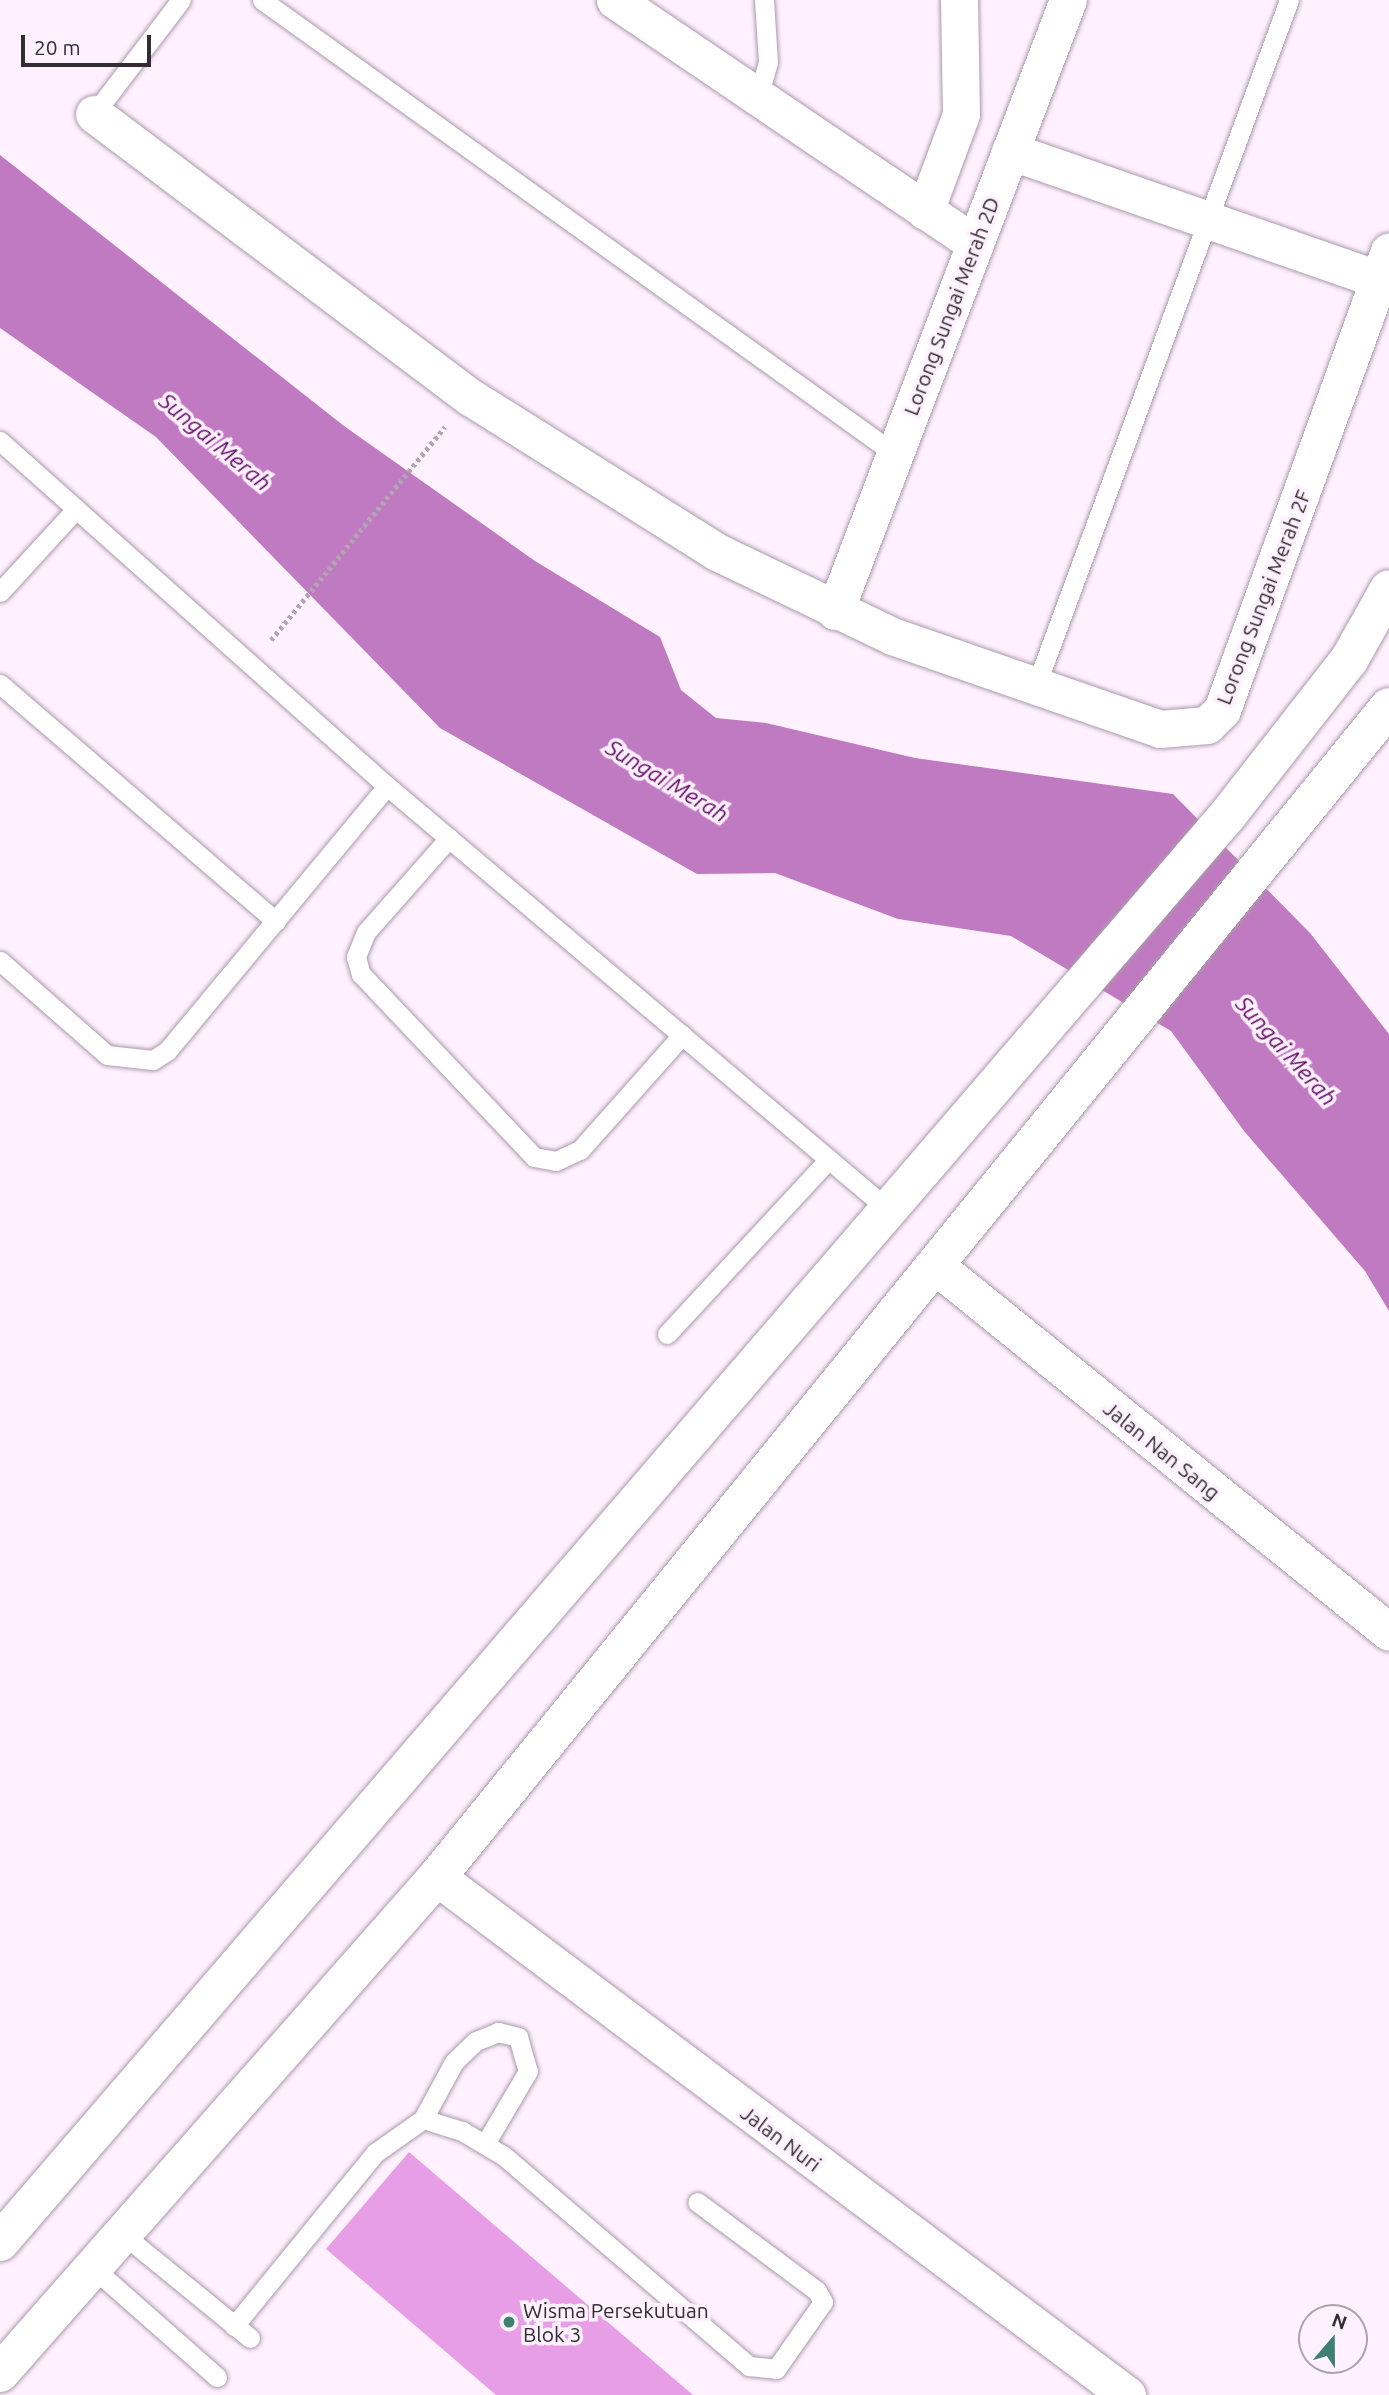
<!DOCTYPE html>
<style>
body{margin:0}
#map{position:relative;width:1389px;height:2395px;overflow:hidden;background:#fff1ff;font-family:Ubuntu,sans-serif}
div>[style]{position:absolute}
[style*='--x']{left:calc(var(--x)*1px);top:calc(var(--y)*1px);width:calc(var(--w)*1px);rotate:calc(var(--a)*1deg)}
.water>*{inset:0;background:#c07ac1}
.building>*{inset:0;background:#e79ee7}
.path>*{height:4.5px;margin-top:-2.25px;transform-origin:0;background:repeating-linear-gradient(90deg,#b1a6b1 0 3.5px,transparent 0 7px)}
.roads{filter:drop-shadow(0 0 2px #aa9aaa) drop-shadow(0 0 2px #aa9aaa)}
.service>*{height:19px;margin:-9.5px;padding:0 9.5px;transform-origin:9.5px;border-radius:9.5px;background:#fff}
.minor>*{height:37px;margin:-18.5px;padding:0 18.5px;transform-origin:18.5px;border-radius:18.5px;background:#fff}
.secondary>*{height:38px;margin:-19px;padding:0 19px;transform-origin:19px;border-radius:19px;background:#fff}
.dots>*{width:19px;height:19px;translate:-50% -50%;box-sizing:border-box;border:4px solid #fff1ff;border-radius:50%}
span{translate:-50% -50%;white-space:nowrap;text-align:center;line-height:1.15;-webkit-text-stroke:7px #fff1ff;paint-order:stroke}
.street-label{font-size:21px;color:#332d33}
.poi-label{font-size:21px;color:#332d33}
.left{translate:0 -50%;text-align:left}
.water-label{font-size:23px;color:#640a67;font-style:italic}
.north{position:absolute;left:1298px;top:2304px;width:70px;height:70px;box-sizing:border-box;background:#fff1ff;border:2px solid #ada3ad;border-radius:50%;rotate:20deg;font-size:19px;font-weight:700;line-height:28px;text-align:center;color:#332d33}
.north::after{content:'';display:block;margin:auto;width:24px;height:32px;background:#3e8071;clip-path:polygon(50% 0,100% 100%,50% 72%,0 100%)}
.scale{position:absolute;left:21px;top:35px;width:130px;height:32px;box-sizing:border-box;border:4px solid #332d33;border-top:0;padding-left:9px;font-size:21px;line-height:24px;white-space:nowrap;color:#332d33;-webkit-text-stroke:5px #fff1ff;paint-order:stroke}
</style>
<div id="map">
<div class="water">
<div style="clip-path:polygon(0 155px,344px 426px,535px 561px,660px 637px,681px 690px,716px 718px,766px 723px,915px 758px,1173px 794px,1310px 933px,1389px 1034px,1389px 1311px,1365px 1271px,1244px 1131px,1171px 1031px,1011px 936px,898px 919px,775px 873px,697px 874px,440px 728px,156px 437px,0 328px)"></div>
</div>
<div class="building">
<div style="clip-path:polygon(409px 2152px,693px 2395px,496px 2395px,326px 2249px)"></div>
</div>
<div class="path">
<div style="--x:271;--y:640;--w:275;--a:-50.8"></div>
</div>
<div class="roads">
<div class="service">
<div style="--x:262;--y:0;--w:779;--a:35.65"></div>
<div style="--x:758;--y:97;--w:36;--a:-74"></div>
<div style="--x:768;--y:62;--w:62;--a:-93.7"></div>
<div style="--x:94;--y:114;--w:143;--a:-52.7"></div>
<div style="--x:0;--y:441;--w:518;--a:41.72"></div>
<div style="--x:387;--y:786;--w:659;--a:40.2"></div>
<div style="--x:0;--y:592;--w:113;--a:-47.5"></div>
<div style="--x:1037;--y:683;--w:728;--a:-69.75"></div>
<div style="--x:0;--y:684;--w:364;--a:40.7"></div>
<div style="--x:449;--y:838;--w:125;--a:131.4"></div>
<div style="--x:366;--y:932;--w:27;--a:112"></div>
<div style="--x:356;--y:957;--w:18;--a:74"></div>
<div style="--x:361;--y:974;--w:252;--a:46.6"></div>
<div style="--x:534;--y:1157;--w:22;--a:10"></div>
<div style="--x:556;--y:1161;--w:26;--a:-25"></div>
<div style="--x:580;--y:1150;--w:154;--a:-48.4"></div>
<div style="--x:0;--y:961;--w:142;--a:41.3"></div>
<div style="--x:107;--y:1055;--w:46;--a:6.2"></div>
<div style="--x:153;--y:1060;--w:17;--a:-33"></div>
<div style="--x:167;--y:1051;--w:344;--a:-50.3"></div>
<div style="--x:667;--y:1334;--w:238;--a:-47.2"></div>
<div style="--x:423;--y:2119;--w:65;--a:-61.5"></div>
<div style="--x:454;--y:2062;--w:30;--a:-44"></div>
<div style="--x:476;--y:2041;--w:24;--a:-22"></div>
<div style="--x:498;--y:2032;--w:21;--a:14"></div>
<div style="--x:518;--y:2037;--w:35;--a:74"></div>
<div style="--x:528;--y:2071;--w:85;--a:120.5"></div>
<div style="--x:119;--y:2231;--w:169;--a:39.2"></div>
<div style="--x:91;--y:2266;--w:168;--a:41.4"></div>
<div style="--x:234;--y:2326;--w:223;--a:-50.8"></div>
<div style="--x:375;--y:2153;--w:59;--a:-35.3"></div>
<div style="--x:423;--y:2119;--w:41;--a:17.1"></div>
<div style="--x:462;--y:2131;--w:49;--a:30.8"></div>
<div style="--x:504;--y:2156;--w:323;--a:40.6"></div>
<div style="--x:749;--y:2366;--w:27;--a:6"></div>
<div style="--x:776;--y:2369;--w:82;--a:-55"></div>
<div style="--x:823;--y:2302;--w:13;--a:-119"></div>
<div style="--x:817;--y:2291;--w:149;--a:-143.4"></div>
</div>
<div class="minor">
<div style="--x:615;--y:0;--w:435;--a:34.1"></div>
<div style="--x:94;--y:114;--w:471;--a:37"></div>
<div style="--x:470;--y:397;--w:292;--a:32.1"></div>
<div style="--x:717;--y:552;--w:194;--a:25.6"></div>
<div style="--x:892;--y:636;--w:284;--a:19.1"></div>
<div style="--x:1160;--y:729;--w:47;--a:-4.9"></div>
<div style="--x:1207;--y:725;--w:21;--a:-45"></div>
<div style="--x:1222;--y:710;--w:488;--a:-70"></div>
<div style="--x:1010;--y:151;--w:401;--a:19.2"></div>
<div style="--x:925;--y:211;--w:103;--a:-69.6"></div>
<div style="--x:961;--y:114;--w:114;--a:-91"></div>
<div style="--x:835;--y:611;--w:654;--a:-69.13"></div>
<div style="--x:936;--y:1266;--w:582;--a:38.94"></div>
<div style="--x:437;--y:1877;--w:863;--a:36.9"></div>
</div>
<div class="secondary">
<div style="--x:0;--y:2242;--w:1881;--a:-49.29"></div>
<div style="--x:1227;--y:816;--w:198;--a:-52"></div>
<div style="--x:1349;--y:660;--w:81;--a:-60.6"></div>
<div style="--x:0;--y:2373;--w:661;--a:-48.62"></div>
<div style="--x:437;--y:1877;--w:1508;--a:-50.87"></div>
</div>
</div>
<div class="dots">
<div style="left:509px;top:2322px;background:#3e8071"></div>
</div>
<div class="street-label">
<span style="left:951px;top:306px;rotate:-69deg">Lorong Sungai Merah 2D</span>
<span style="left:1263px;top:597px;rotate:-69deg">Lorong Sungai Merah 2F</span>
<span style="left:1162px;top:1450px;rotate:39deg">Jalan Nan Sang</span>
<span style="left:781px;top:2138px;rotate:37deg">Jalan Nuri</span>
</div>
<div class="poi-label">
<span class="left" style="left:523px;top:2322px">Wisma Persekutuan<br>Blok 3</span>
</div>
<div class="water-label">
<span style="left:215px;top:442px;rotate:40deg">Sungai Merah</span>
<span style="left:667px;top:781px;rotate:31deg">Sungai Merah</span>
<span style="left:1286px;top:1051px;rotate:48deg">Sungai Merah</span>
</div>
<div class="north">N</div>
<div class="scale">20 m</div>
</div>
